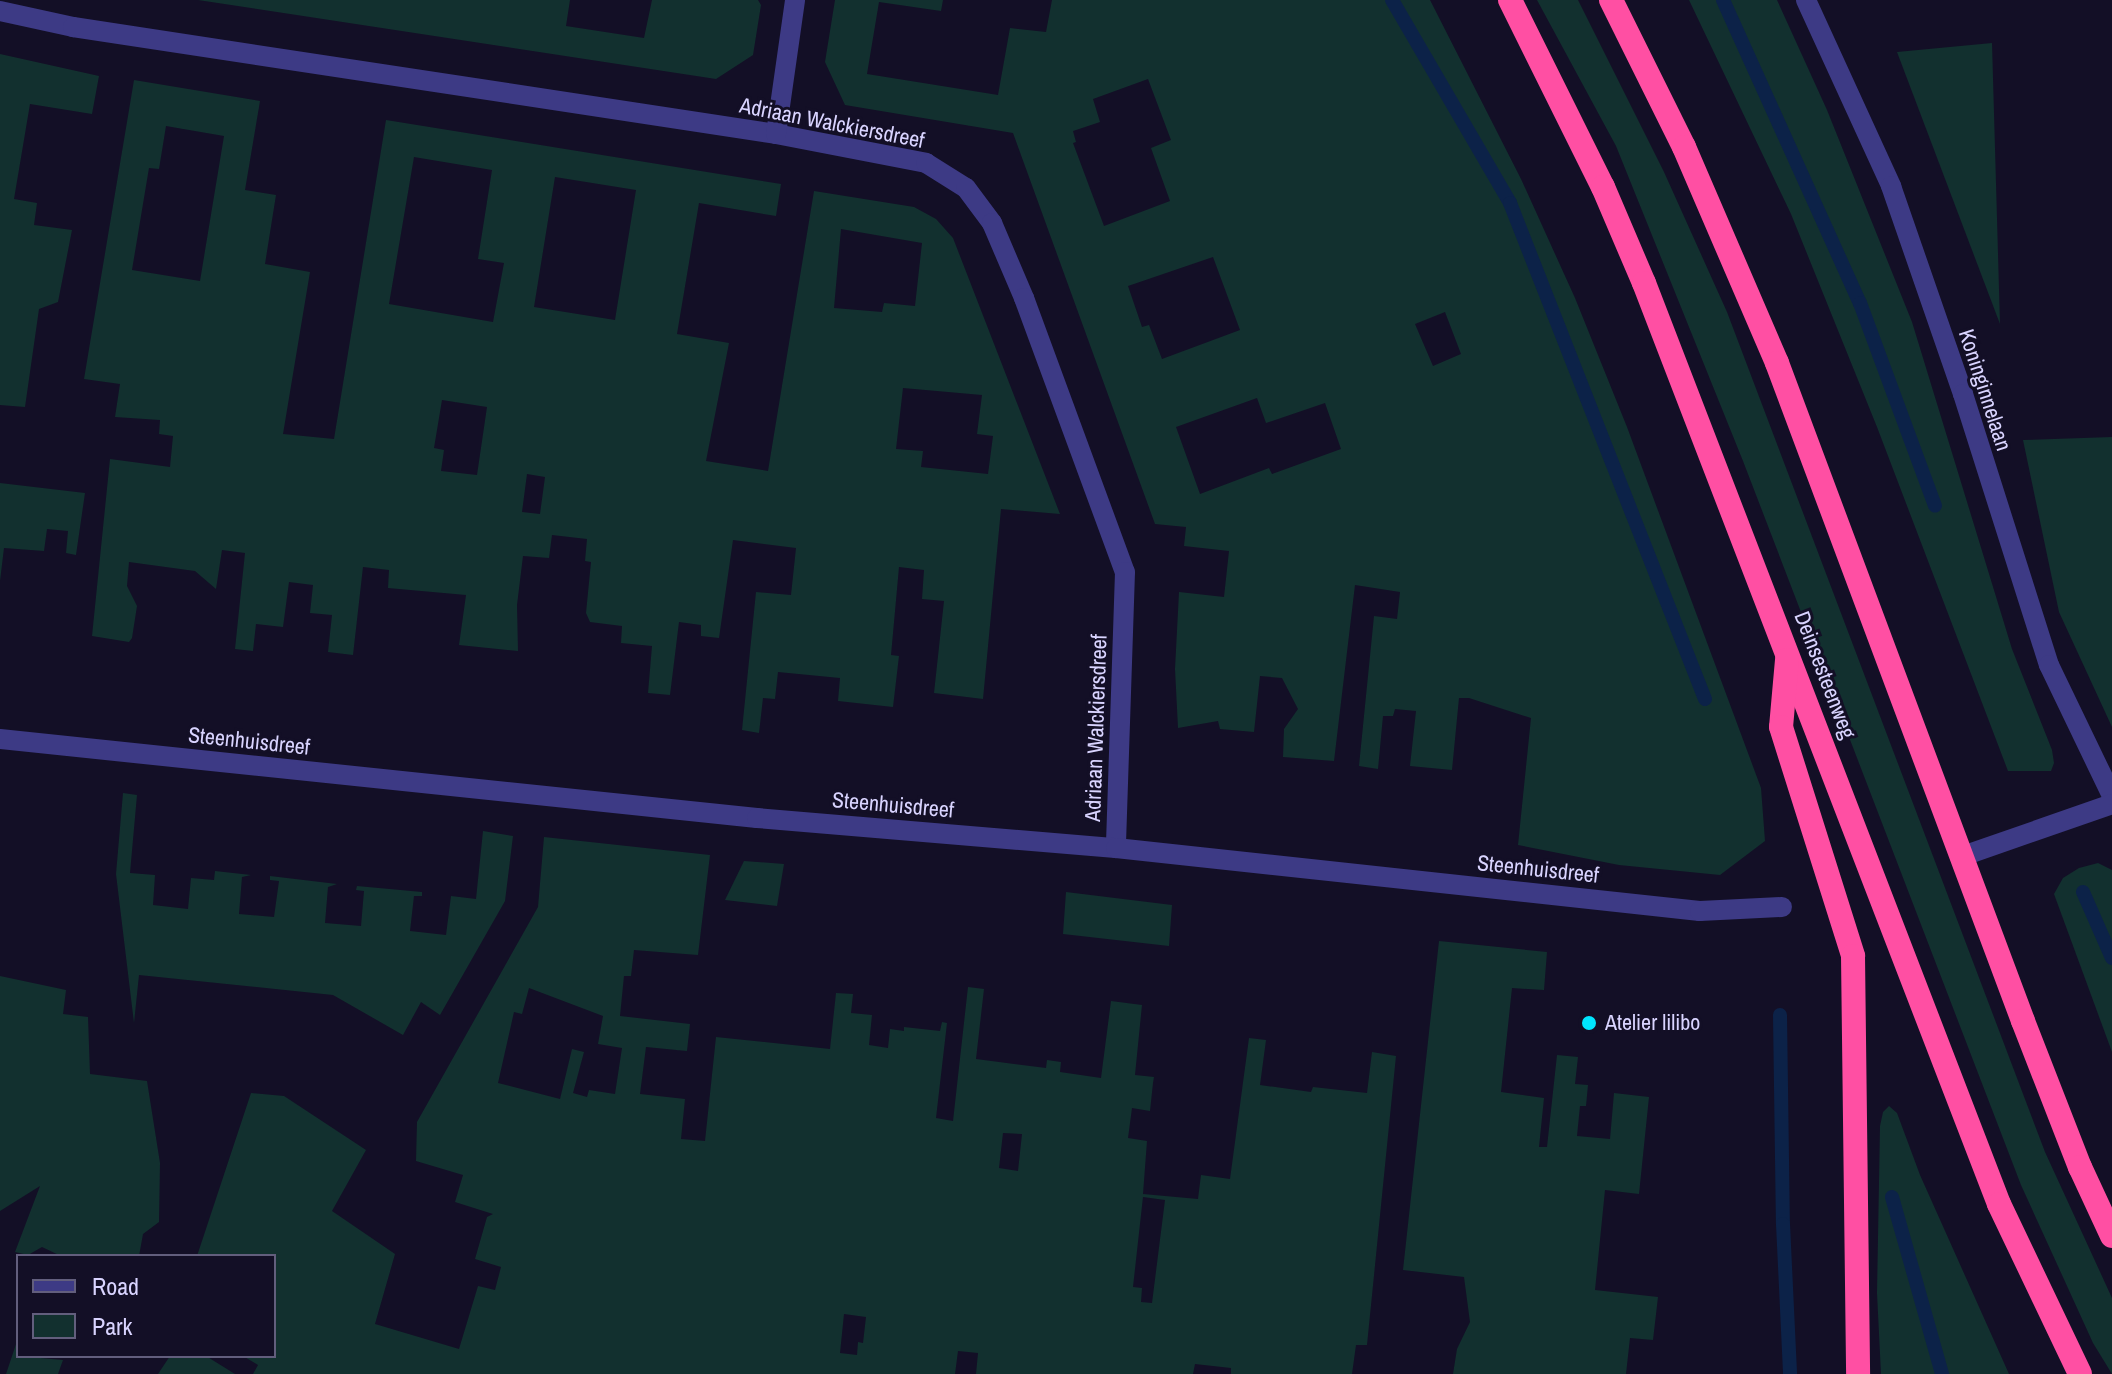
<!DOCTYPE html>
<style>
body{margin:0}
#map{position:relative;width:2112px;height:1374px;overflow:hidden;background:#130f26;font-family:"Archivo Narrow",sans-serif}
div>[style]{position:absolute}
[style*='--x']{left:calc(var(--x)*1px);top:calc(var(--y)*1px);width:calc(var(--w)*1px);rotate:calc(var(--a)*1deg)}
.green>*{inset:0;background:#12302f}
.stream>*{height:14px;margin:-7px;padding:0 7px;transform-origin:7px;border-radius:7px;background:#0c2248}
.street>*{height:20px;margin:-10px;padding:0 10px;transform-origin:10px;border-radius:10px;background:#3d3a85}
.highway>*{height:24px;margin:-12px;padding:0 12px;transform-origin:12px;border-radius:12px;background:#ff4fa3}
.dots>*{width:22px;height:22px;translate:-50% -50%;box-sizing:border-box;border:4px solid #130f26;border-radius:50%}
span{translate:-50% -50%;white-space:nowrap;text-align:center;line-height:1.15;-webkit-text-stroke:6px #130f26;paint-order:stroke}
.street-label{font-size:22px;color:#d9d4ff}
.poi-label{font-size:22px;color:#d9d4ff}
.left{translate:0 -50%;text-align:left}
.legend{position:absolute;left:16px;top:1254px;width:260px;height:104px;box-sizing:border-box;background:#130f26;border:2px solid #625e7d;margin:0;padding:10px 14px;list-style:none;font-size:24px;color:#d9d4ff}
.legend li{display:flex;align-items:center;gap:16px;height:40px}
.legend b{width:40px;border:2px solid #625e7d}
</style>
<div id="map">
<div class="green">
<div style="clip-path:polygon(198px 0,570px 0,566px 26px,644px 38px,652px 0,758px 0,761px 5px,753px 55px,716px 79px)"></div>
<div style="clip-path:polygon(evenodd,835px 0,943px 0,941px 11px,879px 2px,867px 74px,998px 95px,1010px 28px,1046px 32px,1052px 0,1430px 0,1521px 179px,1575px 298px,1627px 427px,1761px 788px,1765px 841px,1720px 875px,1619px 865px,1518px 845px,1531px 718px,1469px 698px,1459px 698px,1452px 770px,1410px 766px,1416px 711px,1395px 709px,1393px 716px,1383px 716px,1378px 769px,1359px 766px,1374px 616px,1397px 619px,1400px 592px,1355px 585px,1334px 761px,1283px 757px,1284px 729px,1298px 709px,1282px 678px,1260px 676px,1254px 732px,1220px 729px,1218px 721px,1178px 728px,1175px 669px,1179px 592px,1224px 597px,1229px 551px,1184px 546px,1186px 527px,1155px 524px,1013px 133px,845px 105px,825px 62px,835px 0,1148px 79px,1171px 140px,1151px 148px,1170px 201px,1104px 226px,1073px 143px,1076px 142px,1073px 131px,1100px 122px,1093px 99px,1148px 79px,835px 0,1213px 257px,1240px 330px,1162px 359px,1149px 325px,1142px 327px,1128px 286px,1213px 257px,835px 0,1445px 312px,1461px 354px,1433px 366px,1415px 324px,1445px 312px,835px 0,1257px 398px,1266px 423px,1325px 403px,1341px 449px,1272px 474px,1269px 468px,1200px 494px,1176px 427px,1257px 398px)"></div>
<div style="clip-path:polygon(1537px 0,1578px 0,1664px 172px,1727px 312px,2045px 1152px,2112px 1298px,2112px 1374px,2093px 1343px,2021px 1185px,1743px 461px,1616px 146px)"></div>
<div style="clip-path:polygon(1689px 0,1777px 0,1827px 110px,1912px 322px,2012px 649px,2052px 750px,2054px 763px,2051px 771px,2008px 771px,1877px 427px,1791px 214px)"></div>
<div style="clip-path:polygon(1992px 43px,2000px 324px,1897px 52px)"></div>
<div style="clip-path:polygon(0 54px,99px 76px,92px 114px,30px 104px,14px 199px,37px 203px,34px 225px,72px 230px,58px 302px,39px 309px,25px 407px,0 405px)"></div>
<div style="clip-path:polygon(evenodd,134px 80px,260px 101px,245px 190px,276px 195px,265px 264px,310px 272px,283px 434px,334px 439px,386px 120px,781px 184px,776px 216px,699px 203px,677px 334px,729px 343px,706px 461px,768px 471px,814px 191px,914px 207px,936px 219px,953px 238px,1060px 514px,1001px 509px,983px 699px,934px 693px,944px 601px,922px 599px,924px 570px,899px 567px,891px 655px,899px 656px,893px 707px,838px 701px,840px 678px,778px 672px,775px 699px,763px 698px,759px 733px,742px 730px,756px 592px,791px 595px,796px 548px,733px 540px,719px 638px,701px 636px,701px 625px,679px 622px,670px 695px,648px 693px,652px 646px,621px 643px,622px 626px,590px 622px,586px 613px,591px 562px,585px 561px,587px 539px,552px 535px,549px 558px,523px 556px,517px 605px,518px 651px,459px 645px,466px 595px,388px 588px,389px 570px,363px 567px,353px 655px,328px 652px,332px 615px,310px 613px,313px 585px,289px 582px,283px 627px,256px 624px,253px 651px,235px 649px,245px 553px,222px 550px,216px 589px,195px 571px,129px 562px,127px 586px,137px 606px,132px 638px,129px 642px,92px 636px,110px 459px,170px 467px,173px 436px,159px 434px,160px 420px,115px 417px,120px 384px,84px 379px,134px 80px,166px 126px,224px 136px,200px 281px,132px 270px,149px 168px,159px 169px,166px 126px,134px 80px,414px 157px,492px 170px,478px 259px,504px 263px,493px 322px,389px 304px,414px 157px,134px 80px,555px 177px,636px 190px,615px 320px,534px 307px,555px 177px,134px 80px,841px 229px,922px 243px,915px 306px,884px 303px,882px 312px,834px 308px,841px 229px,134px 80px,903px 388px,982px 395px,977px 434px,993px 436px,988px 474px,921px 467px,923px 451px,896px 449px,903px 388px,134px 80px,442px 400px,487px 407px,477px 475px,441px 471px,444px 450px,434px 448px,442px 400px,134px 80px,527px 474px,545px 477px,540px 514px,522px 512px,527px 474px)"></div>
<div style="clip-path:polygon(2112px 437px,2112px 727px,2059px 612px,2023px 440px)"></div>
<div style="clip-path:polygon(0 483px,85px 493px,76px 555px,66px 553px,68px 531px,47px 529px,44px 551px,4px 548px,0 581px)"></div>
<div style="clip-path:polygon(123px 793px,137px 795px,130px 873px,155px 875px,153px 905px,188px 909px,191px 878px,214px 880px,215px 871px,251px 875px,242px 877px,239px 914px,274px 917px,279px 881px,270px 880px,270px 876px,337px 884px,328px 887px,325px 923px,361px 926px,364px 891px,356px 890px,357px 886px,422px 892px,422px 896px,414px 896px,410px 931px,446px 935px,451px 896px,476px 899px,483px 831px,513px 836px,505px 901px,440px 1015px,421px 1002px,403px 1035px,333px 995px,139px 975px,134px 1023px,116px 874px)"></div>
<div style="clip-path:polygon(evenodd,544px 837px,710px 855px,698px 955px,634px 950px,631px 976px,624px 976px,620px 1016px,690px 1024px,687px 1051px,646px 1047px,640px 1094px,685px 1099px,681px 1139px,705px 1141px,716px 1037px,830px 1049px,836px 993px,853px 994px,851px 1013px,872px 1015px,869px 1045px,888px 1048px,890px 1029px,904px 1031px,904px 1027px,940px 1031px,942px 1022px,947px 1023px,936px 1118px,953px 1121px,968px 987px,984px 989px,976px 1059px,1046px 1068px,1047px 1060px,1061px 1062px,1060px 1072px,1101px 1078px,1111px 1001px,1142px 1005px,1135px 1075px,1154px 1077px,1153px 1083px,1150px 1111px,1132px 1108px,1128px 1138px,1147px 1141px,1143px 1194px,1198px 1199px,1201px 1175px,1230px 1179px,1249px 1038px,1266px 1040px,1260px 1085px,1311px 1092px,1313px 1087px,1367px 1093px,1372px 1052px,1396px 1056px,1367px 1345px,1356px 1345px,1352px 1374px,1231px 1374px,1231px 1368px,1195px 1364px,1193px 1374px,976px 1374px,978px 1353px,958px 1351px,955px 1374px,253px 1374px,258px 1365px,243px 1356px,274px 1356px,274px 1256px,197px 1256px,251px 1093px,284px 1096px,366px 1150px,332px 1211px,395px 1254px,375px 1324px,459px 1349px,478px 1286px,495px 1290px,501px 1267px,475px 1259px,487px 1217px,493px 1214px,455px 1202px,463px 1175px,416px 1161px,417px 1122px,538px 907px,544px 837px,529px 988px,603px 1016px,598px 1044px,622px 1048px,615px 1094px,589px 1090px,587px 1097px,573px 1093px,584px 1052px,572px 1049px,560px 1099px,498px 1083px,514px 1012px,522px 1014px,529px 988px,544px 837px,1003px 1133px,1022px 1134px,1018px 1171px,999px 1168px,1003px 1133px,544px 837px,1143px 1197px,1165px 1200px,1152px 1303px,1141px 1302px,1142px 1288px,1133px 1287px,1143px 1197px,544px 837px,844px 1314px,866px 1317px,863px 1343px,858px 1342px,857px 1355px,840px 1353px,844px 1314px)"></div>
<div style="clip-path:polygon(744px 861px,784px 864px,777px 906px,725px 900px)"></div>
<div style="clip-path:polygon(2098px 863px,2112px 870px,2112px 1052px,2054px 894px,2063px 878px,2079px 868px)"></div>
<div style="clip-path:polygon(1066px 892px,1172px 905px,1169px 946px,1063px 934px)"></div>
<div style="clip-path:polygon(1439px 941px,1547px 952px,1544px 990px,1512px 988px,1501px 1092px,1544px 1098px,1539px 1147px,1547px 1147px,1557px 1055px,1578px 1057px,1575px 1084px,1588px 1085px,1586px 1106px,1580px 1106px,1577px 1136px,1610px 1139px,1614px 1093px,1649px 1097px,1639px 1194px,1605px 1190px,1595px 1290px,1658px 1297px,1653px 1340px,1630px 1338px,1626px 1374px,1453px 1374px,1457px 1349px,1470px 1322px,1464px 1277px,1403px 1270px)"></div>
<div style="clip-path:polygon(0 976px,66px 990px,63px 1014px,88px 1017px,90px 1074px,147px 1081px,160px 1163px,159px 1222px,143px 1234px,139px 1256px,61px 1256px,42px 1247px,28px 1255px,15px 1252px,40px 1186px,0 1211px)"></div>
<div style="clip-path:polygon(1889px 1106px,1897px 1113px,1920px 1175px,2009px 1374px,1881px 1374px,1877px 1293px,1880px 1126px,1883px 1112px)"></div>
<div style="clip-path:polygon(16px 1344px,18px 1356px,63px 1360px,58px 1374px,6px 1374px)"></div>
<div style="clip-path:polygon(170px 1356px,206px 1356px,235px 1374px,158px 1374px)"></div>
</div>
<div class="stream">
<div style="--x:1392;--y:0;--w:235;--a:59.8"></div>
<div style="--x:1510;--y:203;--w:533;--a:68.54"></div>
<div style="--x:1723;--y:0;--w:333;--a:65.7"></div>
<div style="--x:1860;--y:303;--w:216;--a:69.7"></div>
<div style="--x:2083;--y:892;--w:72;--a:66.3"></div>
<div style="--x:1780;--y:1015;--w:209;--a:89.2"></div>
<div style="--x:1783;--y:1224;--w:150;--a:87.3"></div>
<div style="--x:1892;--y:1197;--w:184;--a:74.2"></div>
</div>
<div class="street">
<div style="--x:1806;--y:0;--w:205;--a:65.4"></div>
<div style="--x:1891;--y:186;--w:220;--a:70.9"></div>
<div style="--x:1963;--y:394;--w:284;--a:72.4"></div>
<div style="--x:2049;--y:665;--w:145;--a:64.3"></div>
<div style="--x:0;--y:11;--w:75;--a:12.4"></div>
<div style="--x:73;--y:27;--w:711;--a:8.65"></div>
<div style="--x:776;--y:134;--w:153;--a:10.9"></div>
<div style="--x:926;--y:163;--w:47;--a:32"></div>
<div style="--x:966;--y:188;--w:44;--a:53.4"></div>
<div style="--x:992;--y:223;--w:82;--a:66.9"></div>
<div style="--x:1024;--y:298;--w:292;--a:69.8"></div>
<div style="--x:1125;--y:572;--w:276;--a:91.9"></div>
<div style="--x:776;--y:134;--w:135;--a:-81.9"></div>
<div style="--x:0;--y:739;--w:761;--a:5.96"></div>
<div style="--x:757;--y:818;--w:360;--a:4.8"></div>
<div style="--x:1116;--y:848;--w:587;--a:6.16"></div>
<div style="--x:1700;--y:911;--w:82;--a:-2.8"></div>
<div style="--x:1960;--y:857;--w:161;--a:-19.2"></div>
</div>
<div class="highway">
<div style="--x:1510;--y:0;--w:209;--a:63.6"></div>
<div style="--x:1603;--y:187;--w:104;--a:66.9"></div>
<div style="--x:1644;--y:283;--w:987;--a:68.92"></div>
<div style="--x:1999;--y:1204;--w:188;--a:64.5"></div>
<div style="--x:1611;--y:0;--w:164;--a:63.6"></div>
<div style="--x:1684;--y:147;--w:235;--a:66.7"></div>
<div style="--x:1777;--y:363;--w:702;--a:69.5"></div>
<div style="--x:2023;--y:1021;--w:157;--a:68.7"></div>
<div style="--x:2080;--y:1167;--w:76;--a:65.1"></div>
<div style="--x:1787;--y:660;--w:67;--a:95.1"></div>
<div style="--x:1781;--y:727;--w:240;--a:72.5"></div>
<div style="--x:1853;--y:956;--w:418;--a:89.3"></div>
</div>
<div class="dots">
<div style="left:1589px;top:1023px;background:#00e5ff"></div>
</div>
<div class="street-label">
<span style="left:832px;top:123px;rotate:11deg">Adriaan Walckiersdreef</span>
<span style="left:1985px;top:390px;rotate:72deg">Koninginnelaan</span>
<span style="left:1825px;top:675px;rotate:69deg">Deinsesteenweg</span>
<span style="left:1096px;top:728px;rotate:-88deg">Adriaan Walckiersdreef</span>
<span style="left:249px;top:741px;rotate:6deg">Steenhuisdreef</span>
<span style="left:893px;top:805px;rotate:5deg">Steenhuisdreef</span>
<span style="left:1538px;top:869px;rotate:6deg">Steenhuisdreef</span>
</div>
<div class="poi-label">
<span class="left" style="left:1605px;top:1023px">Atelier lilibo</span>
</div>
<ul class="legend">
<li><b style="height:10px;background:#3d3a85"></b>Road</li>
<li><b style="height:22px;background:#12302f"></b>Park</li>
</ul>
</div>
